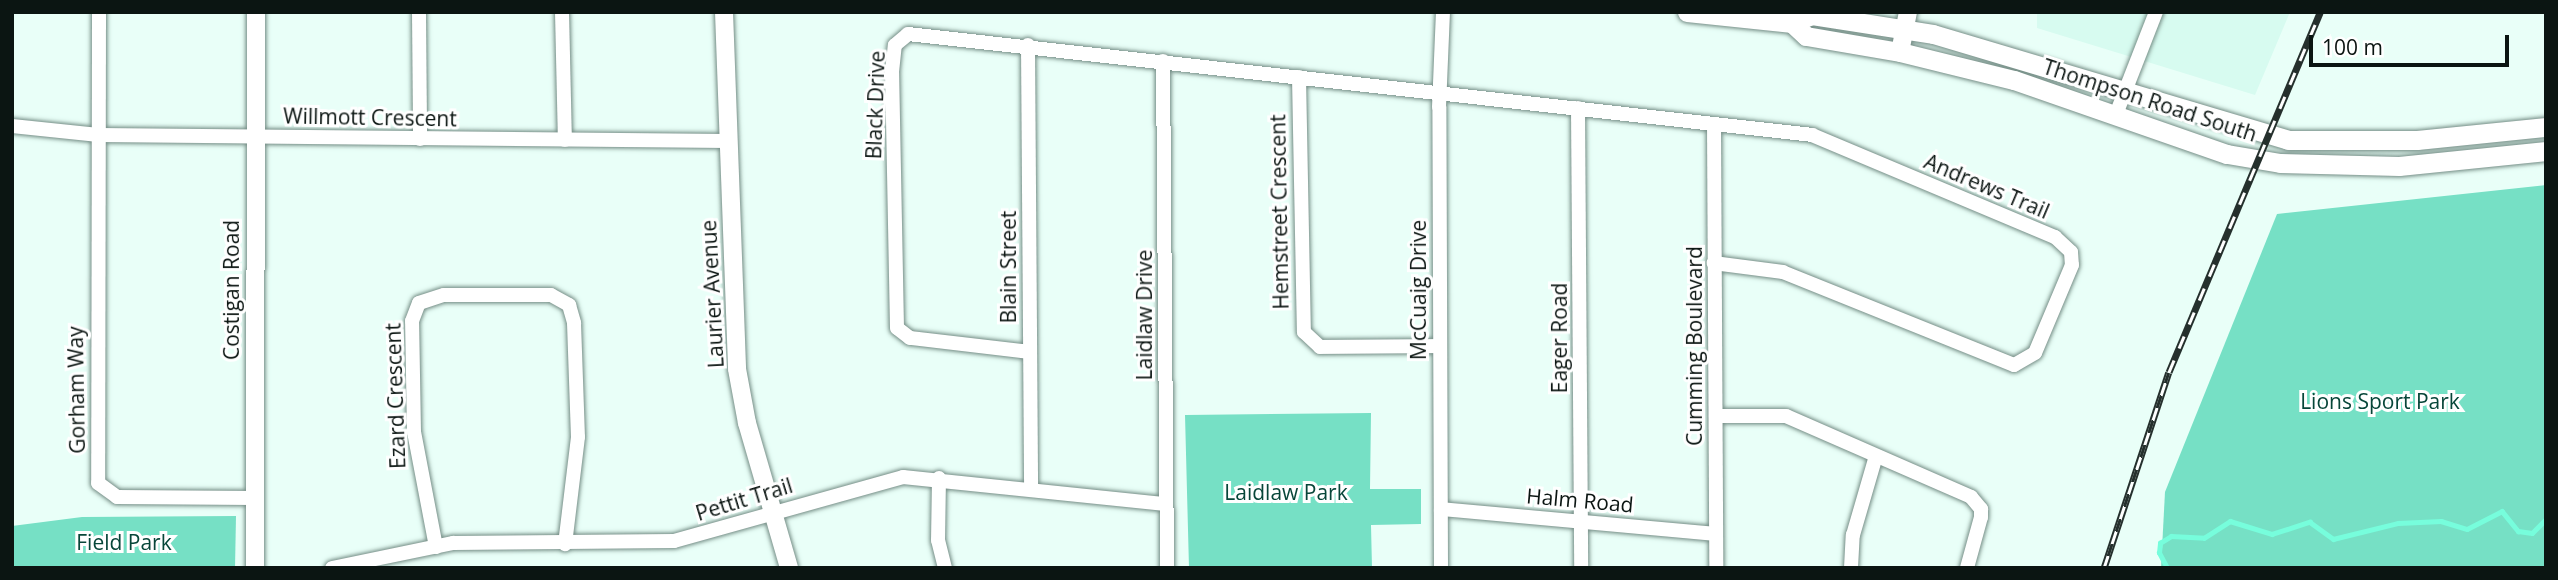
<!DOCTYPE html>
<style>
body{margin:0}
#map{position:relative;width:2558px;height:580px;overflow:hidden;background:#e9fff8;font-family:"Open Sans",sans-serif}
div>[style]{position:absolute}
[style*='--x']{left:calc(var(--x)*1px);top:calc(var(--y)*1px);width:calc(var(--w)*1px);rotate:calc(var(--a)*1deg)}
.built>*{inset:0;background:#d7fbf0}
.green>*{inset:0;background:#76e0c5}
.stream>*{height:4.5px;margin:-2.25px;padding:0 2.25px;transform-origin:2.25px;border-radius:2.25px;background:#77fddc}
.roads{filter:drop-shadow(0 0 2px #758e86) drop-shadow(0 0 2px #758e86)}
.minor>*{height:14px;margin:-7px;padding:0 7px;transform-origin:7px;border-radius:7px;background:#fff}
.tertiary>*{height:18px;margin:-9px;padding:0 9px;transform-origin:9px;border-radius:9px;background:#fff}
.secondary>*{height:19px;margin:-9.5px;padding:0 9.5px;transform-origin:9.5px;border-radius:9.5px;background:#fff}
.rail>*{height:7px;margin-top:-3.5px;transform-origin:0;background:repeating-linear-gradient(90deg,#fff 0 13px,#25302d 0 26px);box-sizing:border-box;border-block:2px solid #25302d}
span{translate:-50% -50%;white-space:nowrap;text-align:center;line-height:1.15;-webkit-text-stroke:6px #fff;paint-order:stroke}
.street-label{font-size:21px;color:#0b1512}
.park-label{font-size:21px;color:#074639}
.frame{position:absolute;inset:0;border:14px solid #0b1512;pointer-events:none}
.scale{position:absolute;left:2309px;top:35px;width:200px;height:32px;box-sizing:border-box;border:4px solid #0b1512;border-top:0;padding-left:9px;font-size:21px;line-height:24px;white-space:nowrap;color:#0b1512;-webkit-text-stroke:5px #fff;paint-order:stroke}
</style>
<div id="map">
<div class="built">
<div style="clip-path:polygon(2037px 12px,2290px 12px,2255px 95px,2037px 28px)"></div>
</div>
<div class="green">
<div style="clip-path:polygon(2546px 185px,2546px 568px,2161px 568px,2165px 492px,2277px 214px)"></div>
<div style="clip-path:polygon(1371px 413px,1370px 489px,1421px 489px,1421px 524px,1371px 525px,1372px 568px,1189px 568px,1185px 415px)"></div>
<div style="clip-path:polygon(236px 516px,235px 568px,12px 568px,12px 526px,82px 517px)"></div>
</div>
<div class="stream">
<div style="--x:2167;--y:568;--w:17;--a:-118"></div>
<div style="--x:2159;--y:553;--w:10;--a:-84"></div>
<div style="--x:2160;--y:543;--w:13;--a:-32"></div>
<div style="--x:2171;--y:536;--w:33;--a:3"></div>
<div style="--x:2204;--y:538;--w:31;--a:-33"></div>
<div style="--x:2230;--y:521;--w:44;--a:17.2"></div>
<div style="--x:2272;--y:534;--w:40;--a:-18"></div>
<div style="--x:2310;--y:522;--w:29;--a:36"></div>
<div style="--x:2333;--y:539;--w:67;--a:-13.8"></div>
<div style="--x:2398;--y:523;--w:43;--a:-2.7"></div>
<div style="--x:2441;--y:521;--w:27;--a:17"></div>
<div style="--x:2467;--y:529;--w:39;--a:-27"></div>
<div style="--x:2502;--y:511;--w:26;--a:51"></div>
<div style="--x:2518;--y:531;--w:14;--a:8"></div>
<div style="--x:2532;--y:533;--w:20;--a:-45"></div>
</div>
<div class="roads">
<div class="minor">
<div style="--x:99;--y:12;--w:471;--a:90.1"></div>
<div style="--x:98;--y:483;--w:24;--a:36"></div>
<div style="--x:117;--y:497;--w:137;--a:0.4"></div>
<div style="--x:419;--y:12;--w:127;--a:89.5"></div>
<div style="--x:562;--y:12;--w:128;--a:88.7"></div>
<div style="--x:1028;--y:45;--w:443;--a:89.6"></div>
<div style="--x:1163;--y:61;--w:507;--a:89.55"></div>
<div style="--x:1299;--y:77;--w:255;--a:88.9"></div>
<div style="--x:1304;--y:332;--w:22;--a:43"></div>
<div style="--x:1320;--y:347;--w:119;--a:-0.5"></div>
<div style="--x:1578;--y:108;--w:460;--a:89.6"></div>
<div style="--x:2115;--y:117;--w:113;--a:-68.7"></div>
<div style="--x:1714;--y:124;--w:444;--a:89.7"></div>
<div style="--x:12;--y:126;--w:87;--a:5.9"></div>
<div style="--x:99;--y:135;--w:629;--a:0.55"></div>
<div style="--x:1030;--y:352;--w:121;--a:-173.3"></div>
<div style="--x:910;--y:338;--w:16;--a:-142"></div>
<div style="--x:897;--y:328;--w:256;--a:-91.1"></div>
<div style="--x:892;--y:72;--w:27;--a:-84"></div>
<div style="--x:895;--y:45;--w:17;--a:-40"></div>
<div style="--x:908;--y:34;--w:910;--a:6.37"></div>
<div style="--x:1812;--y:135;--w:264;--a:22.8"></div>
<div style="--x:2055;--y:237;--w:22;--a:43"></div>
<div style="--x:2071;--y:252;--w:13;--a:86"></div>
<div style="--x:2072;--y:265;--w:95;--a:112.8"></div>
<div style="--x:2035;--y:353;--w:24;--a:150"></div>
<div style="--x:2014;--y:365;--w:249;--a:-158.1"></div>
<div style="--x:1783;--y:272;--w:70;--a:-172.6"></div>
<div style="--x:1717;--y:416;--w:69;--a:0"></div>
<div style="--x:1786;--y:416;--w:202;--a:23.6"></div>
<div style="--x:1971;--y:497;--w:16;--a:50"></div>
<div style="--x:1981;--y:509;--w:8;--a:90"></div>
<div style="--x:1981;--y:517;--w:53;--a:105.4"></div>
<div style="--x:939;--y:478;--w:62;--a:90.9"></div>
<div style="--x:938;--y:540;--w:29;--a:76"></div>
<div style="--x:1441;--y:509;--w:275;--a:5.2"></div>
<div style="--x:436;--y:547;--w:117;--a:-100.8"></div>
<div style="--x:414;--y:432;--w:111;--a:-91"></div>
<div style="--x:412;--y:321;--w:19;--a:-69"></div>
<div style="--x:419;--y:303;--w:26;--a:-18"></div>
<div style="--x:444;--y:295;--w:107;--a:0"></div>
<div style="--x:551;--y:295;--w:21;--a:29"></div>
<div style="--x:569;--y:305;--w:19;--a:74"></div>
<div style="--x:574;--y:323;--w:114;--a:88"></div>
<div style="--x:578;--y:437;--w:108;--a:96.9"></div>
<div style="--x:332;--y:568;--w:124;--a:-11.7"></div>
<div style="--x:453;--y:543;--w:221;--a:-0.5"></div>
<div style="--x:674;--y:541;--w:238;--a:-15.6"></div>
<div style="--x:903;--y:477;--w:264;--a:5.9"></div>
<div style="--x:1441;--y:568;--w:461;--a:-90.2"></div>
<div style="--x:1439;--y:107;--w:95;--a:-87.6"></div>
<div style="--x:1851;--y:568;--w:33;--a:-87"></div>
<div style="--x:1853;--y:535;--w:82;--a:-73.8"></div>
</div>
<div class="tertiary">
<div style="--x:724;--y:12;--w:357;--a:87.9"></div>
<div style="--x:737;--y:369;--w:55;--a:79.5"></div>
<div style="--x:747;--y:423;--w:151;--a:73.8"></div>
<div style="--x:1900;--y:52;--w:41;--a:-78.7"></div>
<div style="--x:255;--y:568;--w:556;--a:-89.9"></div>
</div>
<div class="secondary">
<div style="--x:1687;--y:12;--w:106;--a:6"></div>
<div style="--x:1792;--y:23;--w:22;--a:-22"></div>
<div style="--x:1812;--y:15;--w:122;--a:8.9"></div>
<div style="--x:1933;--y:34;--w:370;--a:16.6"></div>
<div style="--x:2288;--y:140;--w:129;--a:0"></div>
<div style="--x:2417;--y:140;--w:130;--a:-5.8"></div>
<div style="--x:1792;--y:23;--w:19;--a:43"></div>
<div style="--x:1806;--y:36;--w:95;--a:9.7"></div>
<div style="--x:1900;--y:52;--w:117;--a:13.8"></div>
<div style="--x:2014;--y:80;--w:225;--a:19.2"></div>
<div style="--x:2227;--y:154;--w:54;--a:9.6"></div>
<div style="--x:2280;--y:163;--w:119;--a:1.4"></div>
<div style="--x:2399;--y:166;--w:148;--a:-5.8"></div>
</div>
</div>
<div class="rail">
<div style="--x:2104;--y:568;--w:206;--a:-71.7"></div>
<div style="--x:2169;--y:372;--w:390;--a:-67.2"></div>
</div>
<div class="street-label">
<span style="left:2150px;top:100px;rotate:18deg">Thompson Road South</span>
<span style="left:875px;top:105px;rotate:-88deg">Black Drive</span>
<span style="left:370px;top:117px;rotate:1deg">Willmott Crescent</span>
<span style="left:1987px;top:186px;rotate:23deg">Andrews Trail</span>
<span style="left:1279px;top:212px;rotate:-91deg">Hemstreet Crescent</span>
<span style="left:1008px;top:267px;rotate:-90deg">Blain Street</span>
<span style="left:231px;top:290px;rotate:-90deg">Costigan Road</span>
<span style="left:1418px;top:290px;rotate:-90deg">McCuaig Drive</span>
<span style="left:712px;top:294px;rotate:-93deg">Laurier Avenue</span>
<span style="left:1144px;top:315px;rotate:-90deg">Laidlaw Drive</span>
<span style="left:1559px;top:338px;rotate:-90deg">Eager Road</span>
<span style="left:1694px;top:346px;rotate:-90deg">Cumming Boulevard</span>
<span style="left:76px;top:390px;rotate:-91deg">Gorham Way</span>
<span style="left:395px;top:396px;rotate:-92deg">Ezard Crescent</span>
<span style="left:744px;top:499px;rotate:-17deg">Pettit Trail</span>
<span style="left:1580px;top:500px;rotate:5deg">Halm Road</span>
</div>
<div class="park-label">
<span style="left:2380px;top:401px">Lions Sport Park</span>
<span style="left:1286px;top:492px">Laidlaw Park</span>
<span style="left:124px;top:542px">Field Park</span>
</div>
<div class="frame"></div>
<div class="scale">100 m</div>
</div>
